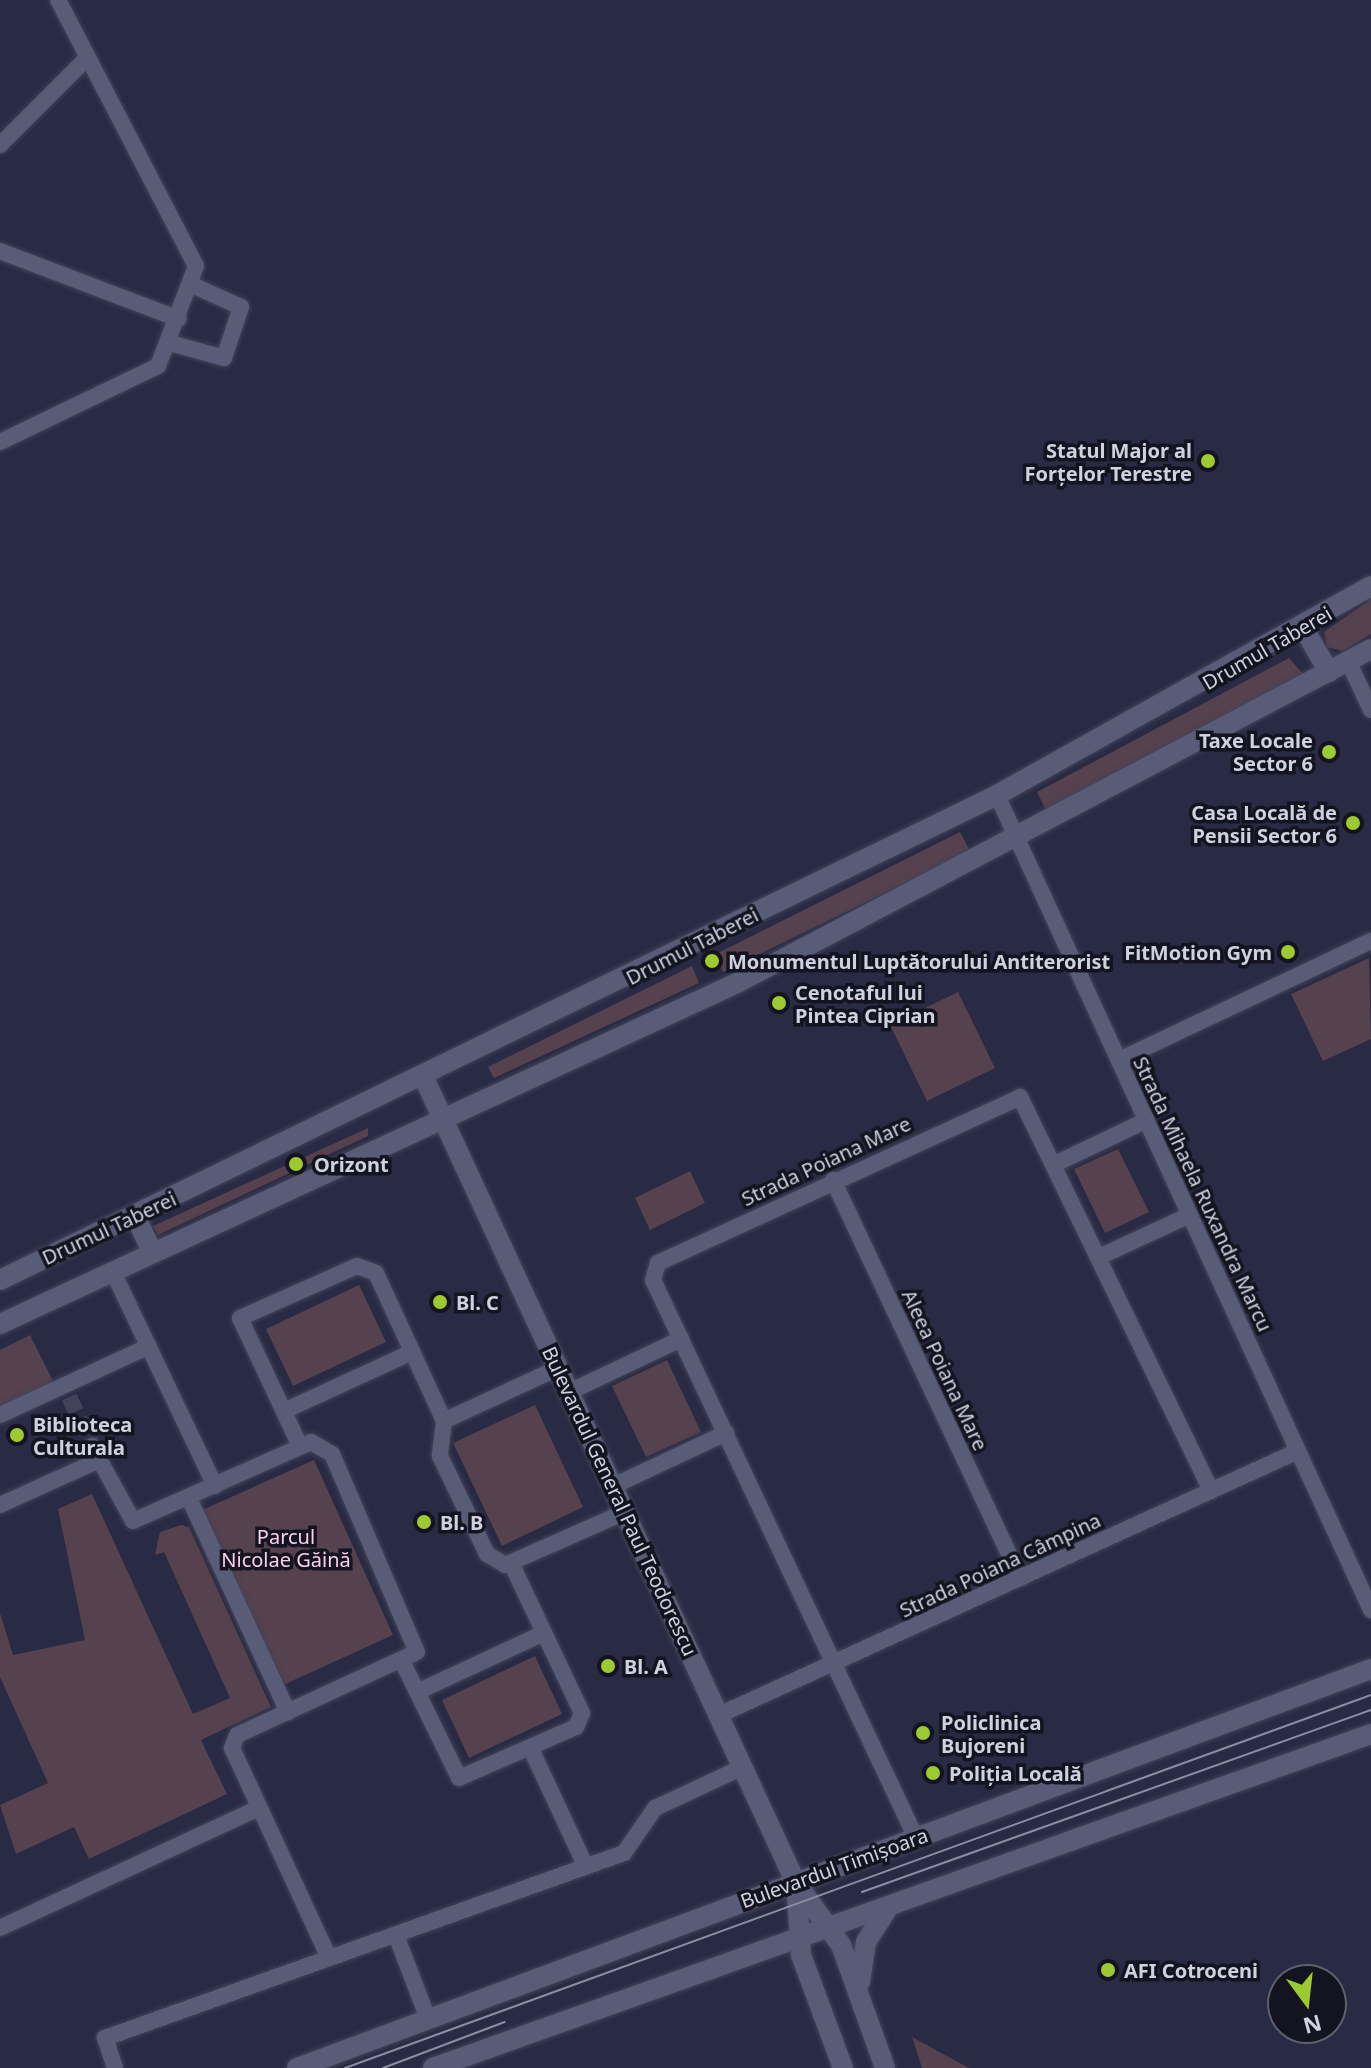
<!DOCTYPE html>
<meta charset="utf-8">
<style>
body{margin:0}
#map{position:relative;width:1371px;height:2068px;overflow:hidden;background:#292a43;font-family:"Noto Sans",sans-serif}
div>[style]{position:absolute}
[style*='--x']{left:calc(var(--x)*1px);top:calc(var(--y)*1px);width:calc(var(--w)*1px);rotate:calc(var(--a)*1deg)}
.green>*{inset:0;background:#56414e}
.minor-tunnel>*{height:16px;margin-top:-8px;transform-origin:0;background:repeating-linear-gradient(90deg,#42435b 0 16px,transparent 0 24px)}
.roads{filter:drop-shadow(0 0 2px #434459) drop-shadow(0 0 2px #434459)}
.minor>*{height:16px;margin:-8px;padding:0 8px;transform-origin:8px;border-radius:8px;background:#595c77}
.secondary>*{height:20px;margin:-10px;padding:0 10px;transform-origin:10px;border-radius:10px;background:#595c77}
.tram>*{height:2px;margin:-1px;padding:0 1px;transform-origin:1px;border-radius:1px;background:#8b8da0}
.dots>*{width:22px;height:22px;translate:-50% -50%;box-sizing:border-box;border:4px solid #13141f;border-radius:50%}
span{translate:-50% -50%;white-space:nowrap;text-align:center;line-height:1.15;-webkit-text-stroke:7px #13141f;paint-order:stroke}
.poi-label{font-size:20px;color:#cfd1e1;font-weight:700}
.right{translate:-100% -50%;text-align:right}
.left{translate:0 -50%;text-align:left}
.street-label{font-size:20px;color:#cfd1e1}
.park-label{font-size:20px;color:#fbcfe9}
.north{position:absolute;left:1267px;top:1964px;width:80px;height:80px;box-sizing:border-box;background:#13141f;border:2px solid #5e606d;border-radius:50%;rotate:165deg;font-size:22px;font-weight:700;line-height:32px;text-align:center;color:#cfd1e1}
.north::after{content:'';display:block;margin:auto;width:28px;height:36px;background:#9dca30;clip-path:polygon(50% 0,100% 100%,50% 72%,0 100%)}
</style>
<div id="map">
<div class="green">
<div style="clip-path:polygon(1371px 599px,1371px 634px,1343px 651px,1327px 647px,1324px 632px)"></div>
<div style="clip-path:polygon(1289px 658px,1303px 674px,1047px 812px,1037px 792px)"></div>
<div style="clip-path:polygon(960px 832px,970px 851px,723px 972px,714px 955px)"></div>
<div style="clip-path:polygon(1369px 958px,1371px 1039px,1323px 1061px,1291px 994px)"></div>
<div style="clip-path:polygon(692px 966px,699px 983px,494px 1078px,488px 1067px)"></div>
<div style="clip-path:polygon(958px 992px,995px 1068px,927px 1101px,890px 1025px)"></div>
<div style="clip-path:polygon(368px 1128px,368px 1136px,158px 1235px,153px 1226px)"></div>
<div style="clip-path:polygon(1118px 1149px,1149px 1212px,1105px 1233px,1074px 1169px)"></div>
<div style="clip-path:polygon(690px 1171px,705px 1203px,650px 1230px,635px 1198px)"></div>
<div style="clip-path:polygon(359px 1285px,386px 1342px,293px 1386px,266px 1329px)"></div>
<div style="clip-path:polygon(30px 1335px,54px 1383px,0 1409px,0 1350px)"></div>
<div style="clip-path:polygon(667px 1360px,701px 1432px,646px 1457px,612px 1386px)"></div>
<div style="clip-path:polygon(535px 1405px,583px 1507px,502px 1546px,453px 1443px)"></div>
<div style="clip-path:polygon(314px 1460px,393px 1635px,281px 1686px,202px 1510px)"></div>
<div style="clip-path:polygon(92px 1494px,193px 1714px,230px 1698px,164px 1552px,155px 1555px,160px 1532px,181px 1525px,189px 1527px,271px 1707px,201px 1740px,227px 1794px,89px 1859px,74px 1827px,16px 1854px,0 1805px,48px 1783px,0 1677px,0 1613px,13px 1655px,85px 1640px,58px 1509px)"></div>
<div style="clip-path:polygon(535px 1656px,562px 1714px,469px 1758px,442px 1700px)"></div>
<div style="clip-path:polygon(912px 2037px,969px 2068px,922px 2068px)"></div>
</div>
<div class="minor-tunnel">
<div style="--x:69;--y:1397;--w:54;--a:64.9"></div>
</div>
<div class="roads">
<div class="minor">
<div style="--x:0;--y:145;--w:123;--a:-45"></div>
<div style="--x:0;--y:251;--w:191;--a:20.8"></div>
<div style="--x:170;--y:343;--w:56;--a:15.5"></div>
<div style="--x:224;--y:358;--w:54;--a:-71.6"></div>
<div style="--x:241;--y:307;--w:54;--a:-155.8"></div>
<div style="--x:0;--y:442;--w:175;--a:-25.7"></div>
<div style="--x:158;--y:366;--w:107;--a:-69.2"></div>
<div style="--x:196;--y:266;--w:300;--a:-117.4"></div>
<div style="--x:1349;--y:663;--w:52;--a:64.9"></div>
<div style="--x:997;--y:795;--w:897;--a:65.35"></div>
<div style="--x:1119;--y:1060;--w:279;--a:-25.3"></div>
<div style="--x:1055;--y:1164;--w:102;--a:-25.6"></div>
<div style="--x:833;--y:1180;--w:440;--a:64.8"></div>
<div style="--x:1099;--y:1257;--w:100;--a:-24.8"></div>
<div style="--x:113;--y:1272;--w:237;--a:64.5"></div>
<div style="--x:558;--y:1368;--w:126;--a:155.1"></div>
<div style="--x:444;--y:1421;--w:35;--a:97"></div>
<div style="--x:440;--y:1456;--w:109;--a:64.4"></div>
<div style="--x:487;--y:1554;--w:21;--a:31"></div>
<div style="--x:505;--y:1565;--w:131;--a:-23.8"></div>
<div style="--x:569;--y:1392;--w:124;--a:-25.3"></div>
<div style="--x:284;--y:1411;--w:141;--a:-24.7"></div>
<div style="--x:0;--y:1415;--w:164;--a:-24.8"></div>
<div style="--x:92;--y:1446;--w:85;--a:61.3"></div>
<div style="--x:133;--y:1521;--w:195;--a:-23.9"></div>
<div style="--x:311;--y:1442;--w:24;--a:30"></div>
<div style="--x:332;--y:1454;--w:215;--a:66.8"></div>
<div style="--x:417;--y:1652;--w:198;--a:155.2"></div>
<div style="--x:237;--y:1735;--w:14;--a:111"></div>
<div style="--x:232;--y:1748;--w:231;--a:65.2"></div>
<div style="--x:300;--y:1446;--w:141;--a:-115.1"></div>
<div style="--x:240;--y:1318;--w:128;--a:-24"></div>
<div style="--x:357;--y:1266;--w:20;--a:20"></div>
<div style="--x:376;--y:1273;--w:163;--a:65.3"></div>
<div style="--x:613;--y:1486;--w:125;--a:-25.1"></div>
<div style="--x:189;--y:1498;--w:236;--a:65.2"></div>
<div style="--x:0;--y:1505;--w:109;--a:-24.4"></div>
<div style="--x:402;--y:1661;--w:130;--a:64"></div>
<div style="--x:459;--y:1778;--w:128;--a:-23.6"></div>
<div style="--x:576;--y:1727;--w:15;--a:-67"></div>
<div style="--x:582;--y:1713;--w:164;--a:-115.3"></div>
<div style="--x:417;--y:1692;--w:140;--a:-24.9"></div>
<div style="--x:719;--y:1715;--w:636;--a:-24.51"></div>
<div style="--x:531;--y:1749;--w:130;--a:65"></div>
<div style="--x:916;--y:1838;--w:617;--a:-115.24"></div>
<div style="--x:653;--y:1280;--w:18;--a:-74"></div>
<div style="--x:658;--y:1263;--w:398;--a:-24.6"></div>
<div style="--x:1020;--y:1097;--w:438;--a:64.1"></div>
<div style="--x:0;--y:1928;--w:285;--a:-24.9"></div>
<div style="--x:396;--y:1935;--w:90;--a:69.1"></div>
<div style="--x:115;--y:2068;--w:32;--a:-108"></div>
<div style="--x:105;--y:2038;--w:551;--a:-19.62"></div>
<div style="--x:624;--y:1853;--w:55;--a:-55.4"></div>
<div style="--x:655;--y:1808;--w:97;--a:-25"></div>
</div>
<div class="secondary">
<div style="--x:1304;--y:629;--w:50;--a:59.8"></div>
<div style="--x:424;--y:1078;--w:887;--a:65.2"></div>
<div style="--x:796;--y:1883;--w:77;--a:54"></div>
<div style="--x:841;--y:1945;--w:131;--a:70.3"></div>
<div style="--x:135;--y:1216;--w:41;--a:64.1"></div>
<div style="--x:0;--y:1280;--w:1109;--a:-25.94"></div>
<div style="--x:997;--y:795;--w:428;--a:-29.2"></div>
<div style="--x:0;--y:1324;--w:814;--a:-24.83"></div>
<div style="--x:739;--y:982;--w:714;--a:-27.78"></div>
<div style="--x:796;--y:1883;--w:72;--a:86"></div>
<div style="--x:801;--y:1955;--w:121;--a:69.6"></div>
<div style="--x:860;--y:1982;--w:40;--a:-81.5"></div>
<div style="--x:866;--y:1942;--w:43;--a:-57.4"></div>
<div style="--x:297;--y:2068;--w:1146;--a:-20.38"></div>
<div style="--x:433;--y:2068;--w:996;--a:-19.6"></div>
</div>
</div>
<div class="tram">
<div style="--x:862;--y:1892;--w:541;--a:-19.68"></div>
<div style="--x:345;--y:2068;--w:1092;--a:-19.98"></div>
<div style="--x:383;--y:2068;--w:130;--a:-20.7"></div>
</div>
<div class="dots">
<div style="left:1208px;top:461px;background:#9dca30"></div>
<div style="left:1329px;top:752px;background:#9dca30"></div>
<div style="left:1353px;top:823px;background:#9dca30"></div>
<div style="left:1288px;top:952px;background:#9dca30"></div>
<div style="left:712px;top:961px;background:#9dca30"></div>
<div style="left:779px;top:1003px;background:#9dca30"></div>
<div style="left:296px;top:1164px;background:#9dca30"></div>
<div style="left:440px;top:1302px;background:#9dca30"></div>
<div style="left:17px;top:1435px;background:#9dca30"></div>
<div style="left:424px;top:1522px;background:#9dca30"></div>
<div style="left:608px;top:1666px;background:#9dca30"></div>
<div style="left:923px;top:1733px;background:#9dca30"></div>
<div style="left:933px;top:1773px;background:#9dca30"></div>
<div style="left:1108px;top:1970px;background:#9dca30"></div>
</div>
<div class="poi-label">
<span class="right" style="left:1192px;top:462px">Statul Major al<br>Forțelor Terestre</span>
<span class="right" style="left:1313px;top:752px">Taxe Locale<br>Sector 6</span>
<span class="right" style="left:1337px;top:824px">Casa Locală de<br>Pensii Sector 6</span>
<span class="right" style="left:1272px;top:952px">FitMotion Gym</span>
<span class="left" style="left:728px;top:961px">Monumentul Luptătorului Antiterorist</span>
<span class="left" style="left:795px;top:1004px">Cenotaful lui<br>Pintea Ciprian</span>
<span class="left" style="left:314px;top:1164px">Orizont</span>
<span class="left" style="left:456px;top:1302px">Bl. C</span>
<span class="left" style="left:33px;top:1436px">Biblioteca<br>Culturala</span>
<span class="left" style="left:440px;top:1522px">Bl. B</span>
<span class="left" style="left:624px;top:1666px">Bl. A</span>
<span class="left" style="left:941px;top:1734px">Policlinica<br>Bujoreni</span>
<span class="left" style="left:949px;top:1773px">Poliția Locală</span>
<span class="left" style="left:1124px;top:1970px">AFI Cotroceni</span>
</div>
<div class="street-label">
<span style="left:1267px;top:648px;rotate:-30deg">Drumul Taberei</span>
<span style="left:692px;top:946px;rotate:-27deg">Drumul Taberei</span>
<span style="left:826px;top:1161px;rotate:-25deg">Strada Poiana Mare</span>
<span style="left:1203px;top:1194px;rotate:65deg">Strada Mihaela Ruxandra Marcu</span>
<span style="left:109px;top:1228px;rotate:-25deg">Drumul Taberei</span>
<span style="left:945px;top:1370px;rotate:65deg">Aleea Poiana Mare</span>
<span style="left:620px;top:1501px;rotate:65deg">Bulevardul General Paul Teodorescu</span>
<span style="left:1000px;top:1565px;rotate:-25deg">Strada Poiana Câmpina</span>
<span style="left:834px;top:1868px;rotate:-20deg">Bulevardul Timișoara</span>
</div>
<div class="park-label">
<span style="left:286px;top:1548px">Parcul<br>Nicolae Găină</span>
</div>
<div class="north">N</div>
</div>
